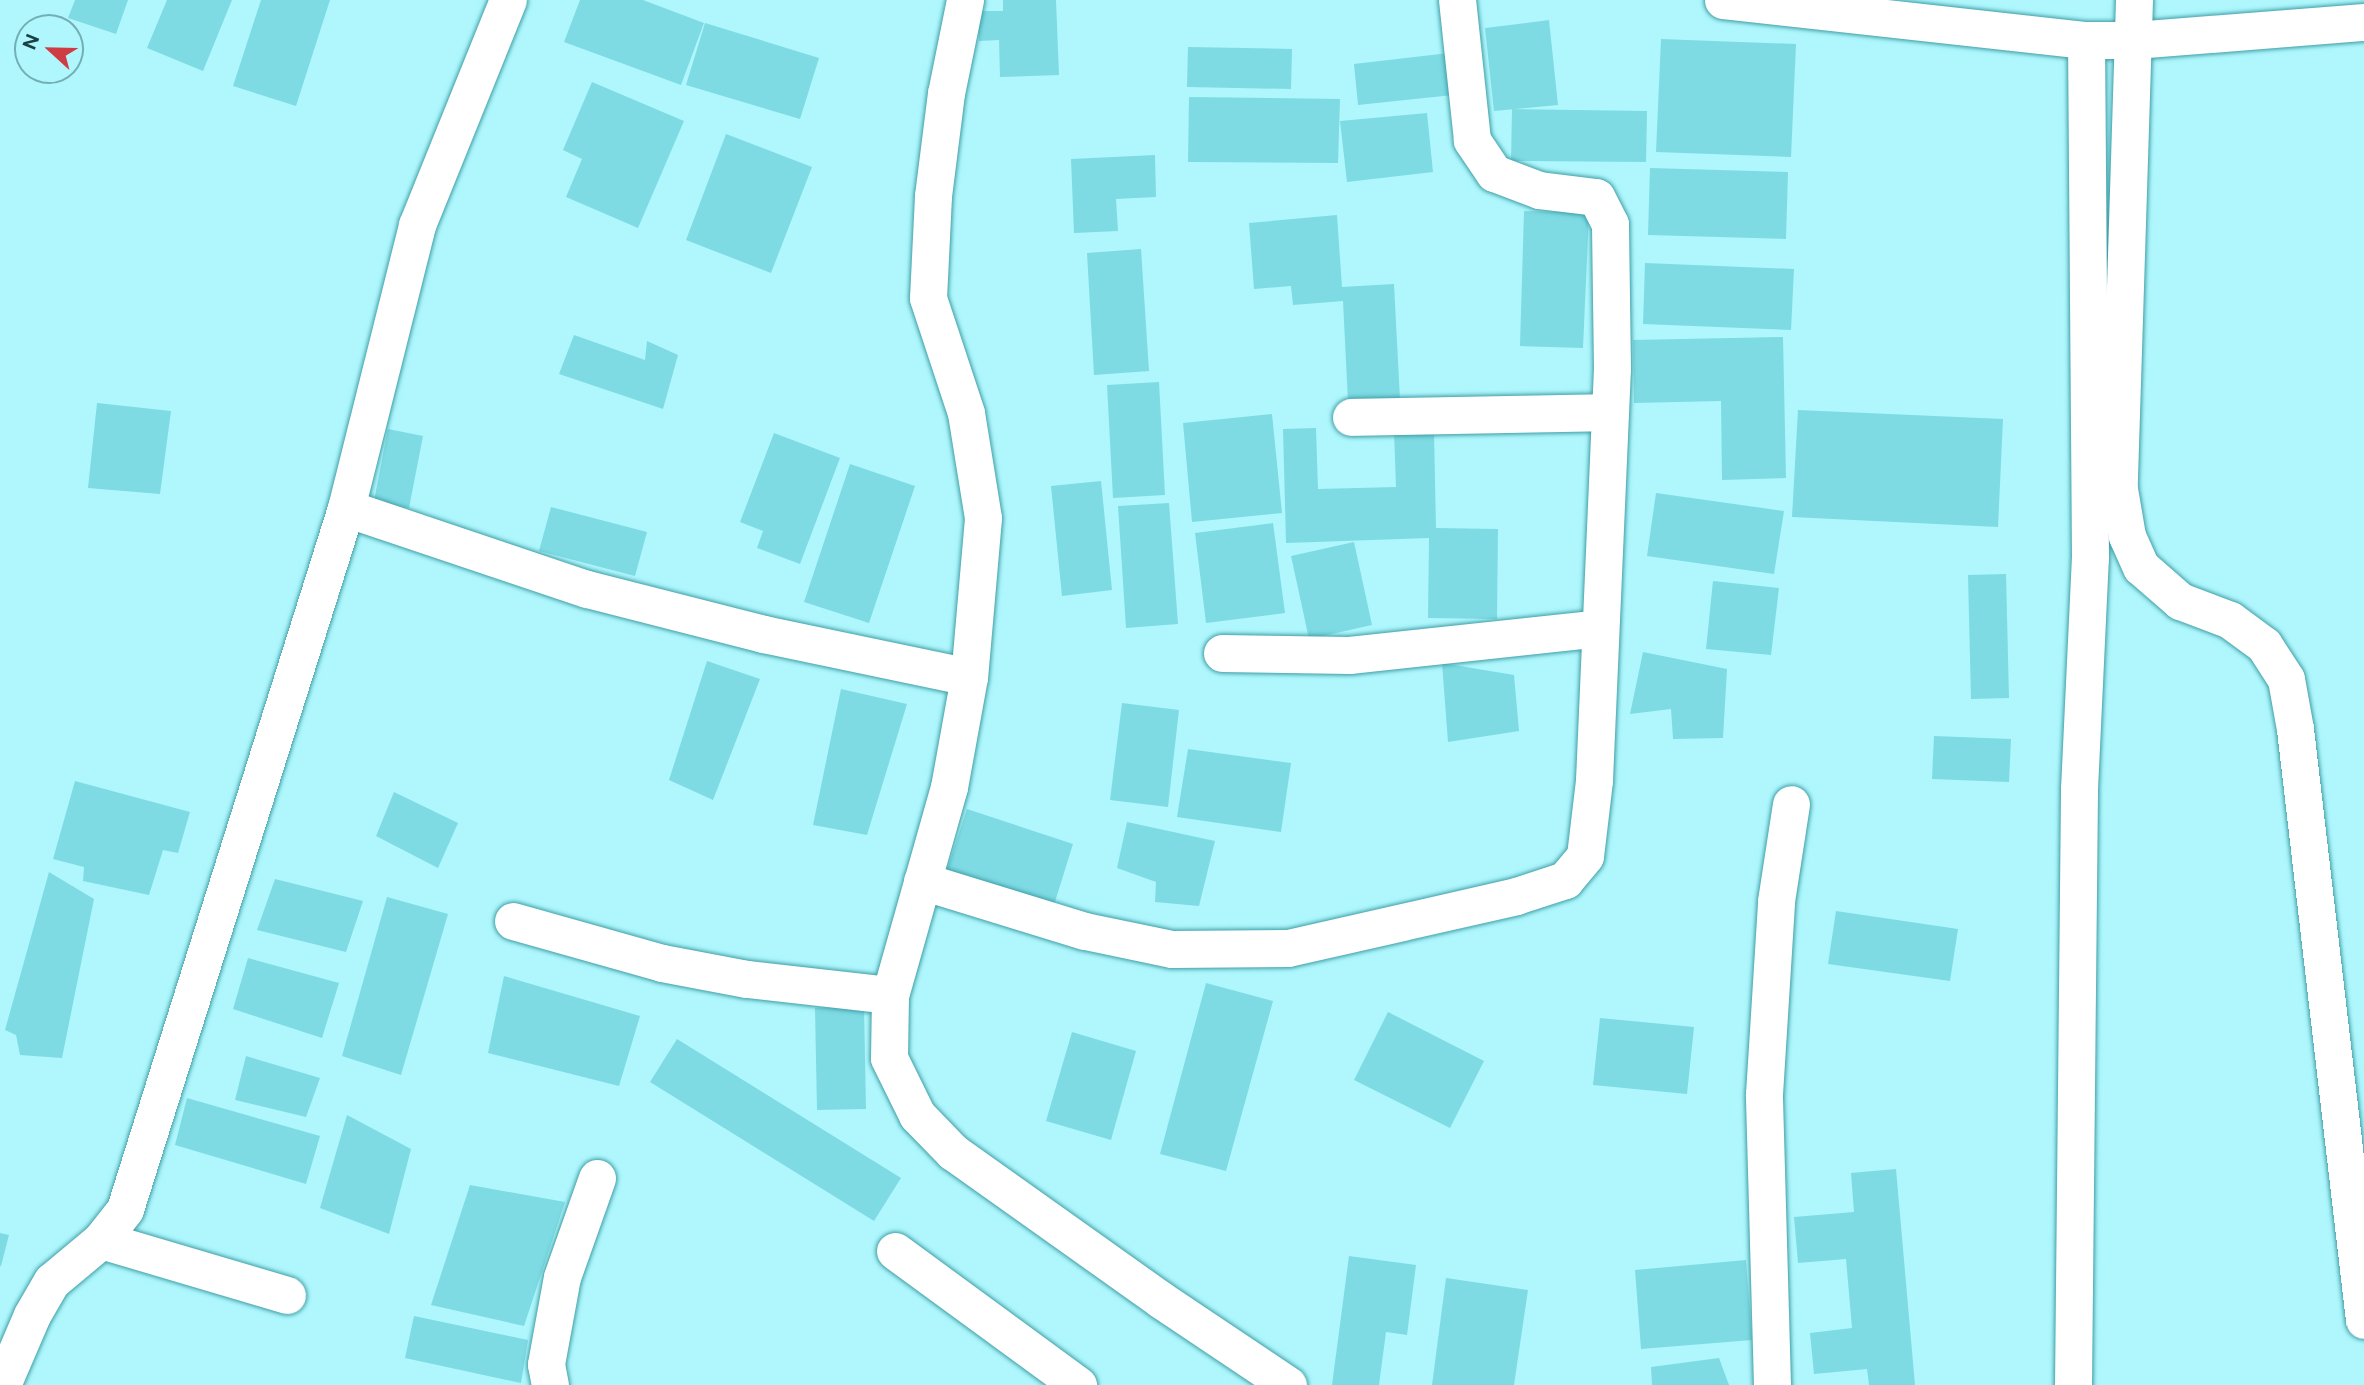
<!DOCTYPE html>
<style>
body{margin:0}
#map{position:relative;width:2364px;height:1385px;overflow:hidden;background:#aff7fd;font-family:Figtree,sans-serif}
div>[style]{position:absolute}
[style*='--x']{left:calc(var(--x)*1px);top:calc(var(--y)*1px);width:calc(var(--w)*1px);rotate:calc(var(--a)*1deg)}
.building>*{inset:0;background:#7edbe3}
.roads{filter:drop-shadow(0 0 2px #3f9fa7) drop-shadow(0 0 2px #3f9fa7)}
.minor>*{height:37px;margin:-18.5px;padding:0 18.5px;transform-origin:18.5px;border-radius:18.5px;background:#fff}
span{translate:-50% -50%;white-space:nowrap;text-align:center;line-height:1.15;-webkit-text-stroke:5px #aff7fd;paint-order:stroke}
.north{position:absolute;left:14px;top:14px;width:70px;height:70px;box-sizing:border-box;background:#aff7fd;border:2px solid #73afb3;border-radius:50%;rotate:292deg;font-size:19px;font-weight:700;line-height:28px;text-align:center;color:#1a4245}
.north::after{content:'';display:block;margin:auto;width:24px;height:32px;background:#cd3d43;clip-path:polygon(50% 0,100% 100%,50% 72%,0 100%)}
</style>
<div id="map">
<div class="building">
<div style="clip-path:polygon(75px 0,128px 0,116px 34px,68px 18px)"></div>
<div style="clip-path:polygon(167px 0,232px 0,203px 71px,147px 48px)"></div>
<div style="clip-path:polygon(261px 0,330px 0,296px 106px,233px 86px)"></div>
<div style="clip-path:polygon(580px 0,643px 0,704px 23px,681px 85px,564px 42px)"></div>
<div style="clip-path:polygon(1003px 0,1056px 0,1059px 75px,1000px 77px,999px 40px,979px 41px,978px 11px,1003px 11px)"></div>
<div style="clip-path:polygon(1549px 20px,1558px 105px,1494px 111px,1485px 28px)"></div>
<div style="clip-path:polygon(705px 23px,819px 58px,800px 119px,686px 85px)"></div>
<div style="clip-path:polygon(1661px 39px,1796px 44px,1791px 157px,1656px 152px)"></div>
<div style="clip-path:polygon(1188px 47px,1292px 49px,1291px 89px,1187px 87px)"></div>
<div style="clip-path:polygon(1449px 53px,1453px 95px,1358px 105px,1354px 64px)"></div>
<div style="clip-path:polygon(592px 82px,684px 121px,638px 228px,566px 197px,582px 159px,563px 150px)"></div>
<div style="clip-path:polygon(1189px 97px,1340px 99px,1338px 163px,1188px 162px)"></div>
<div style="clip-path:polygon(1512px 109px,1647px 111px,1646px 162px,1511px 161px)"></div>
<div style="clip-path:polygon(1427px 113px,1433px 172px,1347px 182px,1340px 121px)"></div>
<div style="clip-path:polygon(726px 134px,812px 167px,771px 273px,686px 240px)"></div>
<div style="clip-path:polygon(1155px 155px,1156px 197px,1116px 199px,1118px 231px,1074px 233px,1071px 159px)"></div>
<div style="clip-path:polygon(1650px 168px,1788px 172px,1786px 239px,1648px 235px)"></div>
<div style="clip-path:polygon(1524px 211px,1589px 213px,1583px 348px,1520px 346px)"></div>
<div style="clip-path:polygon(1337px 215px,1342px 287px,1394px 284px,1400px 399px,1348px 402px,1343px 301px,1293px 305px,1291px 286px,1254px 289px,1249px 223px)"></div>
<div style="clip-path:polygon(1141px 249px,1149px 371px,1094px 375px,1087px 253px)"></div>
<div style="clip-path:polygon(1645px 263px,1794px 269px,1791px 330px,1643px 324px)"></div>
<div style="clip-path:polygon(574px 335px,645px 360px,647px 341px,678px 355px,663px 409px,559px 374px)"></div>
<div style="clip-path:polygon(1783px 337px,1786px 478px,1722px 480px,1721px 401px,1634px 403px,1633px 340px)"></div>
<div style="clip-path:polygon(1159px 382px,1165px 495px,1113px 498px,1107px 385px)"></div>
<div style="clip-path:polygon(97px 403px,171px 411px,160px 494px,88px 488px)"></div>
<div style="clip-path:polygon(1798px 410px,2003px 419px,1998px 527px,1792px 517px)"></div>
<div style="clip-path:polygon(1272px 414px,1282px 513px,1192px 522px,1183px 423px)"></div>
<div style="clip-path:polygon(1316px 428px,1318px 489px,1396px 487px,1394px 432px,1434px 432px,1436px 528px,1498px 529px,1497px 619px,1428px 618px,1429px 538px,1286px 543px,1283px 429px)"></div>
<div style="clip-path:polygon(388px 429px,423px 436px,409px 508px,374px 501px)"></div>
<div style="clip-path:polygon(774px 433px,840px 458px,800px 564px,757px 548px,763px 531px,740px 522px)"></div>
<div style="clip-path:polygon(850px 464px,915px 486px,869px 623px,804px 602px)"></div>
<div style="clip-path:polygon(1101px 481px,1112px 590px,1062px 596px,1051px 486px)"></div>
<div style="clip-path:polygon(1656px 493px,1784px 511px,1774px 574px,1647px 556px)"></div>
<div style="clip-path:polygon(1169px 503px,1178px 624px,1126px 628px,1118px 506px)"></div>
<div style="clip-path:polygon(551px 507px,647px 532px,635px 576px,539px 551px)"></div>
<div style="clip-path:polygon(1273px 523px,1285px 613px,1206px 623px,1195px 533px)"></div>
<div style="clip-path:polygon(1354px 542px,1372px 625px,1309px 639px,1291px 556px)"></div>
<div style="clip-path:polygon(2006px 574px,2009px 698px,1971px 699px,1968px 575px)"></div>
<div style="clip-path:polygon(1713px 581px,1779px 588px,1771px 655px,1706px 649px)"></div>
<div style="clip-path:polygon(1643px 652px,1727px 669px,1723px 738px,1673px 739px,1671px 709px,1630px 714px)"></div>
<div style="clip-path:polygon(707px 661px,760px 679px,713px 800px,669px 780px)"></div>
<div style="clip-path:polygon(1442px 663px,1514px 675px,1519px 731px,1448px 742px)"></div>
<div style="clip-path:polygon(841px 689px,907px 704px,867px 835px,813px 825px)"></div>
<div style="clip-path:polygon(1122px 703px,1179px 710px,1168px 807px,1110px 800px)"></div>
<div style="clip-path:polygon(1934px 736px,2011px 739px,2009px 782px,1932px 779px)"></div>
<div style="clip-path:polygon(1188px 749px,1291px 763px,1281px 832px,1177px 817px)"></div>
<div style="clip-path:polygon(75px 781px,190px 812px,178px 853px,163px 850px,149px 895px,83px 881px,84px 867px,53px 859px)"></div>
<div style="clip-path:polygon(394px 792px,458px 823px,438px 868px,376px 836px)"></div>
<div style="clip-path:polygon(967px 809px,1073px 844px,1054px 905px,947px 870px)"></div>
<div style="clip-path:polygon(1127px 822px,1215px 841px,1199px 906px,1155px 902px,1156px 882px,1117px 868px)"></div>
<div style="clip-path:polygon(49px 872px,94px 899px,62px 1058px,20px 1055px,16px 1035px,5px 1030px)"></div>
<div style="clip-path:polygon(275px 879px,363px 901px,346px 952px,257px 930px)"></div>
<div style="clip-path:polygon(387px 897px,448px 914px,401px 1075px,342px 1056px)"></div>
<div style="clip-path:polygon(1836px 911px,1958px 929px,1950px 981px,1828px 964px)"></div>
<div style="clip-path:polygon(248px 958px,339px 983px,322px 1038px,233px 1009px)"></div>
<div style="clip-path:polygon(504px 976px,640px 1016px,619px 1086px,488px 1053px)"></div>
<div style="clip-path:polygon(1206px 983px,1273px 1001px,1226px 1171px,1160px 1154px)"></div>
<div style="clip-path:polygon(864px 1006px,866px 1109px,817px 1110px,815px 1008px)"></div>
<div style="clip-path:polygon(1388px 1012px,1484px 1061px,1450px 1128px,1354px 1080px)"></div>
<div style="clip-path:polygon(1600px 1018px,1694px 1027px,1687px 1094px,1593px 1085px)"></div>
<div style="clip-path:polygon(1072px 1032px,1136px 1051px,1111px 1140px,1046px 1121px)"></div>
<div style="clip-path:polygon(677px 1039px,901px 1178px,874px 1221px,650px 1082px)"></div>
<div style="clip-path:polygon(246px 1056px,320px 1078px,306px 1117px,235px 1100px)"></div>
<div style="clip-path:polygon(187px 1098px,320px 1136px,306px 1184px,175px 1145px)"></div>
<div style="clip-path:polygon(347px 1115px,411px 1149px,389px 1234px,320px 1208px)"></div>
<div style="clip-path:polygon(1896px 1169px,1915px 1385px,1869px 1385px,1867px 1369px,1814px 1374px,1810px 1333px,1852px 1328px,1846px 1259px,1798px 1263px,1794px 1217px,1854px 1212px,1851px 1173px)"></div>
<div style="clip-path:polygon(470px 1185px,565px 1202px,524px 1326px,431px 1305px)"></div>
<div style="clip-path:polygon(0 1233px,9px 1235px,1px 1266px,0 1266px)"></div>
<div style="clip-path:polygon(1349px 1256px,1416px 1265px,1407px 1335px,1386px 1332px,1379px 1385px,1332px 1385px)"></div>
<div style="clip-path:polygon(1746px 1260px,1752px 1340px,1641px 1349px,1635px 1270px)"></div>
<div style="clip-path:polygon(1446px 1278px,1528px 1290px,1514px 1385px,1432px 1385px)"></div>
<div style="clip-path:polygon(414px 1316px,528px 1340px,521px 1383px,405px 1358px)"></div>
<div style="clip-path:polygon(1719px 1358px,1729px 1385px,1652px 1385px,1651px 1367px)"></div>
</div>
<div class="roads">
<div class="minor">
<div style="--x:965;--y:0;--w:95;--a:101.5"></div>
<div style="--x:946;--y:93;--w:104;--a:97.2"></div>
<div style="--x:933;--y:196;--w:102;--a:92.8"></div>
<div style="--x:928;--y:298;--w:121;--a:71.7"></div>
<div style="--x:966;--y:413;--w:106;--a:80.8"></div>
<div style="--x:983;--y:518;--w:160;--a:95"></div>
<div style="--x:969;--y:677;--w:112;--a:100.3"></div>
<div style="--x:949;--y:787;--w:216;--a:105.8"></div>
<div style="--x:890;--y:995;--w:63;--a:90.9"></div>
<div style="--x:889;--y:1058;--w:64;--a:63.8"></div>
<div style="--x:917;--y:1115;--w:52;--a:45.8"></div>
<div style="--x:953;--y:1152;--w:255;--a:35.4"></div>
<div style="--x:1161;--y:1300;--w:153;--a:33.8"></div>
<div style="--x:1723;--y:0;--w:365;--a:6.3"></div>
<div style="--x:2086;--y:40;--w:48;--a:0"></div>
<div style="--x:2134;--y:40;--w:231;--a:-4.5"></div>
<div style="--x:2134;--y:0;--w:489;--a:91.8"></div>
<div style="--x:2119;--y:489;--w:48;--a:80.3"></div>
<div style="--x:2127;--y:536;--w:34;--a:66"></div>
<div style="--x:2141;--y:567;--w:52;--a:41.1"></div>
<div style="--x:2180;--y:601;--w:53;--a:20.8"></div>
<div style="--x:2230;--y:620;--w:42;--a:36.3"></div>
<div style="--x:2264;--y:645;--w:40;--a:57.1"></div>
<div style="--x:2286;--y:679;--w:51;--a:79.8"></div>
<div style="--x:2295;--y:729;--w:595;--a:83.34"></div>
<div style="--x:1351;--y:417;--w:259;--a:-1.1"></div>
<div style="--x:346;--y:508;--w:254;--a:18.6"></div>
<div style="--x:587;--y:589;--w:182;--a:14.3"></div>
<div style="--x:763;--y:634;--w:210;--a:11.8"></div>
<div style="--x:1222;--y:653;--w:127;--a:0.9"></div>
<div style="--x:1349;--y:655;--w:252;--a:-6.1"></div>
<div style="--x:922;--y:881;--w:170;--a:17.1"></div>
<div style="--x:1085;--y:931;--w:89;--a:11.7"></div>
<div style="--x:1172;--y:949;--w:116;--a:-0.5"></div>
<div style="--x:1288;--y:948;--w:234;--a:-12.8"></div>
<div style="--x:1516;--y:896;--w:52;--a:-18.1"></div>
<div style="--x:1565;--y:880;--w:31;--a:-50"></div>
<div style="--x:1585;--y:856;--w:77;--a:-83.2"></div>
<div style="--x:1594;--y:780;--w:411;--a:-87.5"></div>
<div style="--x:1612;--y:369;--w:145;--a:-90.8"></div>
<div style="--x:1610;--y:224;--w:30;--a:-117"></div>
<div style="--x:1596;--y:197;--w:57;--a:-173"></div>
<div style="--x:1539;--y:190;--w:48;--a:-159.3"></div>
<div style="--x:1494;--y:173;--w:40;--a:-124"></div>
<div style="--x:1472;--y:140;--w:141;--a:-96.1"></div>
<div style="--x:513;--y:921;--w:155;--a:15.7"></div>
<div style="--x:662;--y:963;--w:86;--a:10.7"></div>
<div style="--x:747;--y:979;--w:144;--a:6.4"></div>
<div style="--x:101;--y:1240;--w:194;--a:16.5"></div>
<div style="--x:895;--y:1251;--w:227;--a:36.2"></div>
<div style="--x:2;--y:1385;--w:76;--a:-66.8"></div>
<div style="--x:32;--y:1315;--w:39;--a:-60"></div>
<div style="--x:52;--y:1281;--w:64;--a:-39.9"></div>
<div style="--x:101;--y:1240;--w:39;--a:-52"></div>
<div style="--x:125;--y:1209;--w:735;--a:-72.5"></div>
<div style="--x:346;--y:508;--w:292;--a:-75.9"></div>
<div style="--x:417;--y:225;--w:243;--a:-68"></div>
<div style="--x:550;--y:1385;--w:21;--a:-101"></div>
<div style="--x:546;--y:1364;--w:88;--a:-79.6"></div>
<div style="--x:562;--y:1277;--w:105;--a:-70.5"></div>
<div style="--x:1772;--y:1385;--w:291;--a:-91.6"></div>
<div style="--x:1764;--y:1094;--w:193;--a:-86.4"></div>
<div style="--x:1776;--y:901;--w:98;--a:-81.2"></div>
<div style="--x:2073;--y:1385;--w:596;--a:-89.42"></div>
<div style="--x:2079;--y:789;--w:231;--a:-87.3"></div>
<div style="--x:2090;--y:558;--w:518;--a:-90.44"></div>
</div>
</div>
<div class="north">N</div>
</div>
